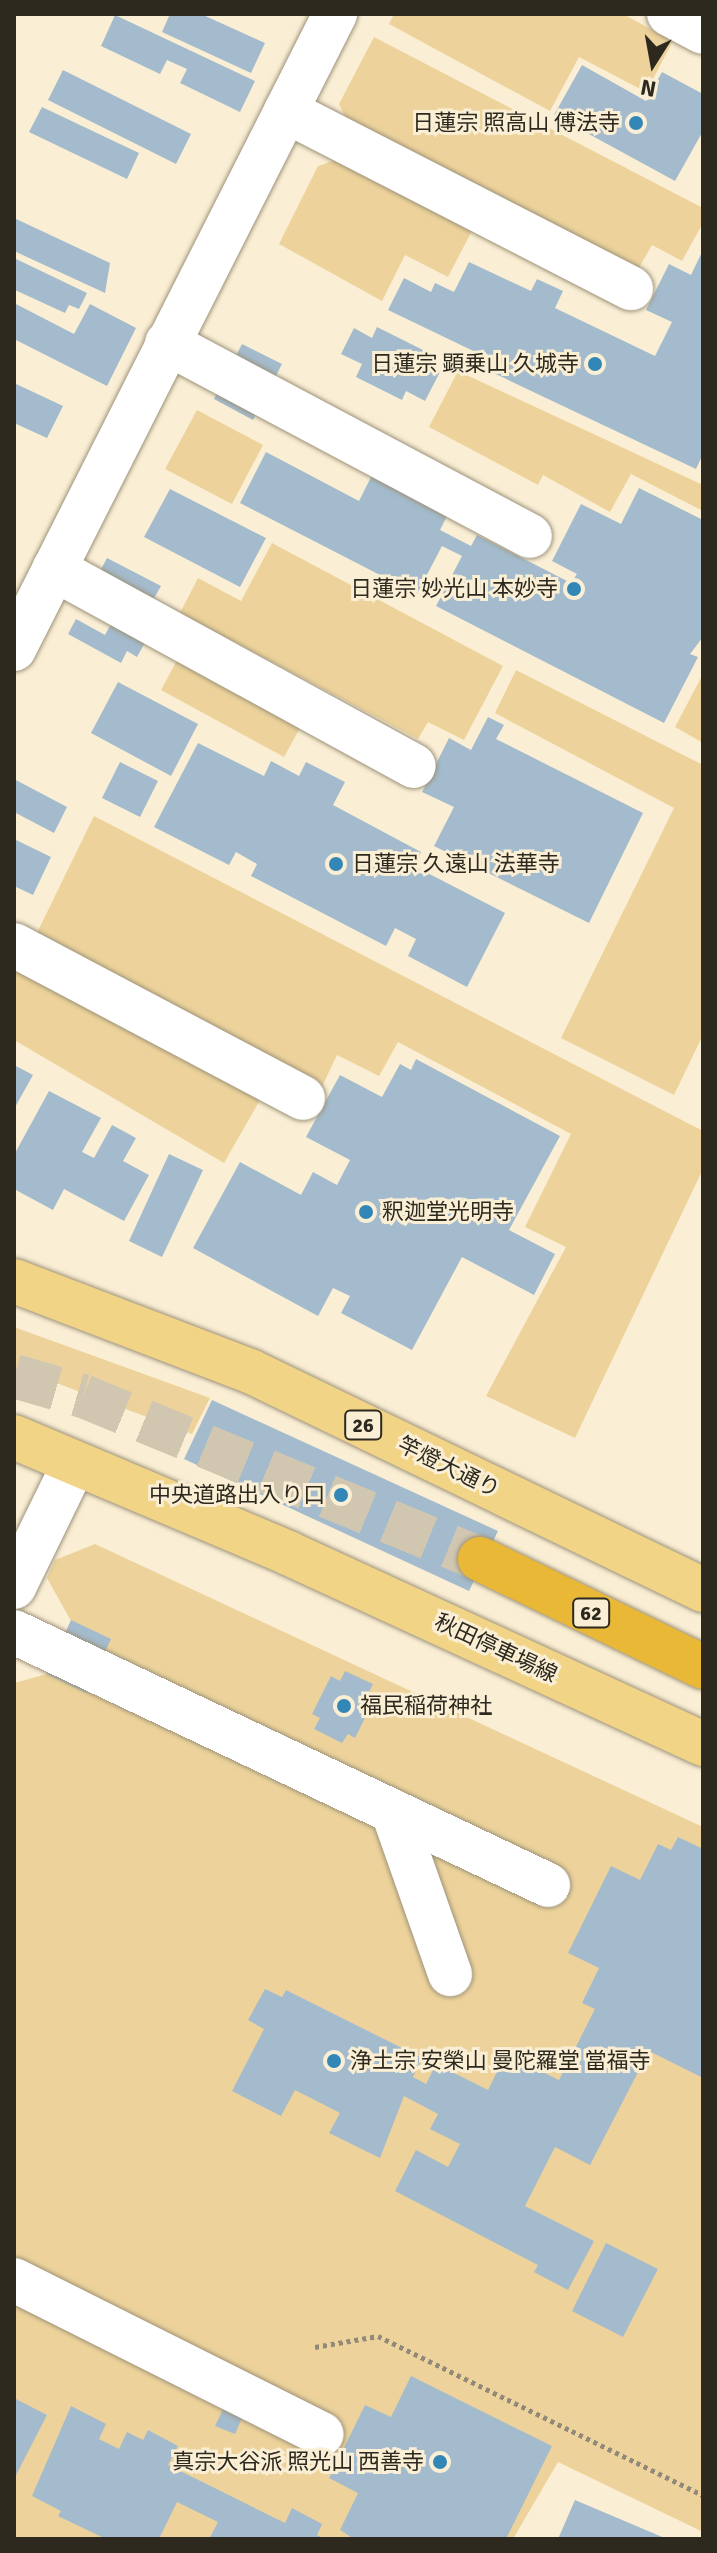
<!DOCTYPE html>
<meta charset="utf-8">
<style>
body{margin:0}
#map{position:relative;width:717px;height:2553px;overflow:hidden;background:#faefd5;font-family:Signika,"Noto Sans JP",sans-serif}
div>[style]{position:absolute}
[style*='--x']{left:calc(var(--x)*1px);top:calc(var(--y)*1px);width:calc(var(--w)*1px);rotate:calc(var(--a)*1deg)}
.green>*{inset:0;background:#edd39b}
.building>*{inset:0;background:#a3bbcc}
.highway-tunnel>*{height:44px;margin-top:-22px;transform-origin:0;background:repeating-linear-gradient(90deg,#d1c7b1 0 44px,transparent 0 66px)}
.path>*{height:5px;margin-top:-2.5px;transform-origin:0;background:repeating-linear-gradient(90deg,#928a79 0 4px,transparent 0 8px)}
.roads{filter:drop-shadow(0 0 2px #9d927a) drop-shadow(0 0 2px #9d927a)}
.minor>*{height:44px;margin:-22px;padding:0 22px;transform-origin:22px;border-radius:22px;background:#fff}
.major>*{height:44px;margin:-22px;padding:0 22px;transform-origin:22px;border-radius:22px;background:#f2d487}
.highway>*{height:44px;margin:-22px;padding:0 22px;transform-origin:22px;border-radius:22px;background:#e9b837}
.dots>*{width:22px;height:22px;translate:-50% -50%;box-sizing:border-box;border:4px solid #faefd5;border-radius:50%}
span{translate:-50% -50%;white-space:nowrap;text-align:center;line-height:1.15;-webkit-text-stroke:6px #faefd5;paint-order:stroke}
.shield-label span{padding:2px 6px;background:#faefd5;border:2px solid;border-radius:6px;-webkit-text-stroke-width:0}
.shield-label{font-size:20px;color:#2d291f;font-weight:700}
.poi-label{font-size:22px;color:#2d291f}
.right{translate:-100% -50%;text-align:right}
.left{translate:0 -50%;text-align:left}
.street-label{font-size:22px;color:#2d291f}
.frame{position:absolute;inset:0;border:16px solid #2d291f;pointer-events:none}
.north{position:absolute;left:613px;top:24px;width:80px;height:80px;-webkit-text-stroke:6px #faefd5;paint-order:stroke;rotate:191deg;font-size:22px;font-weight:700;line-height:32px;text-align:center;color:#2d291f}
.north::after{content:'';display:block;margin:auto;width:28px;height:36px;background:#2d291f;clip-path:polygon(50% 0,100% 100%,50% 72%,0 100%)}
</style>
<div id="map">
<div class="green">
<div style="clip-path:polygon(394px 14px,623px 14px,673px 41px,646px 92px,579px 57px,550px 111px,389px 24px)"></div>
<div style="clip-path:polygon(374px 37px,703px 208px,703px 223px,682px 261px,652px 245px,636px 273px,350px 127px,339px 104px)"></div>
<div style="clip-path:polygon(348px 156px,477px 221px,448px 277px,405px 255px,382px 301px,279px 244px,318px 166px)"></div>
<div style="clip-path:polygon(458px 371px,703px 485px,703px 511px,631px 474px,610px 512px,543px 475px,538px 485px,429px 427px)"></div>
<div style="clip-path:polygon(197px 410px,263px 445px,232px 504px,165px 469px)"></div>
<div style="clip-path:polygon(272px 543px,503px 666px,464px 740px,428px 722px,418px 739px,180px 613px,198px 578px,241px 601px)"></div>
<div style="clip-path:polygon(181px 653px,304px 721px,284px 757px,161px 690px)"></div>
<div style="clip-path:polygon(516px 670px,703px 765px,703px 1035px,674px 1095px,561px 1038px,674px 808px,495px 713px)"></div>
<div style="clip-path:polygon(703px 674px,703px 743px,675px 727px)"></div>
<div style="clip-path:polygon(94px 816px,703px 1131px,703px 1169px,575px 1438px,486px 1396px,566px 1247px,525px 1227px,571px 1134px,398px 1042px,379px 1076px,337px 1055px,318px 1095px,33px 941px)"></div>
<div style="clip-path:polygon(14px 967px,260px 1100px,224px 1163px,14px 1040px)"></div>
<div style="clip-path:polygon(14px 1327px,210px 1398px,192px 1434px,14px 1367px)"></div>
<div style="clip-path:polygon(95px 1544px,703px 1827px,703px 2532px,558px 2462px,513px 2539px,14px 2539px,14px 1683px,47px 1674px,71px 1621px,47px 1578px,55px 1560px)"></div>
</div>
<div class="building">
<div style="clip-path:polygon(170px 14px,201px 14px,265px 43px,251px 73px,162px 32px)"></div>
<div style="clip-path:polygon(115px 15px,255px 81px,240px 112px,180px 83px,187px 69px,167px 60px,160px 74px,101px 46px)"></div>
<div style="clip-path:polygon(582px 65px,646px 101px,662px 72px,703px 94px,703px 131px,675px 181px,554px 115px)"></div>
<div style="clip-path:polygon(63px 70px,191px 134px,176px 164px,48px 100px)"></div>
<div style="clip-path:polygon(42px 107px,139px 153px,127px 179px,29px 132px)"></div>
<div style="clip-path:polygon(14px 218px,110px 263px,105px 293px,14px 251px)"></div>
<div style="clip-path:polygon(703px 250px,703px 454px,696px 469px,485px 369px,490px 359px,388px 310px,404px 278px,431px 292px,435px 283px,454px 292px,469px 262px,531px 291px,537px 279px,563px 291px,555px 308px,655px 356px,672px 322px,646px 310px,669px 264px,691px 275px)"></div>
<div style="clip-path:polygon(14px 258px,87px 293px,79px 309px,69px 305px,65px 313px,15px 290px)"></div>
<div style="clip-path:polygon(14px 303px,74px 334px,90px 304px,136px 328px,107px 386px,14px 339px)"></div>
<div style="clip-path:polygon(377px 327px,425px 351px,420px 362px,440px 372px,425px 401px,406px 391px,402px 400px,356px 377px,362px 364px,341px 354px,354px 328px,372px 338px)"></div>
<div style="clip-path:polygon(242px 344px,282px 364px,253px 420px,214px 399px)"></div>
<div style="clip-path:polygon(14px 383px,63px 406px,47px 438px,14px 423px)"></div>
<div style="clip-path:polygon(266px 452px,359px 501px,376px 467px,452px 506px,440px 530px,471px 546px,477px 535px,571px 583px,577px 574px,552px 561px,581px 504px,621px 524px,639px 488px,703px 520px,703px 637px,690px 654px,698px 657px,664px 723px,436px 606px,462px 556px,442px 546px,417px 594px,240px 503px)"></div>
<div style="clip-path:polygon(170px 489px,266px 538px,240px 587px,144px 537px)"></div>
<div style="clip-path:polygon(107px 558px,161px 586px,152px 602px,164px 608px,137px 657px,127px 651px,121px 663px,68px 634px,76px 619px,105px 635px,129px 590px,99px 573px)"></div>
<div style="clip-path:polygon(118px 682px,198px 724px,171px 776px,91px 733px)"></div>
<div style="clip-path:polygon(488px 717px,504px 725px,496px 739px,643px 813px,589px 923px,434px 846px,454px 807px,422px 792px,449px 738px,471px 750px)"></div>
<div style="clip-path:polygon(198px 743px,264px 776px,271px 761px,299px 776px,306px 762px,345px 782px,333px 805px,421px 852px,414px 866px,505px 913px,467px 987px,408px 956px,416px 939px,395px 928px,386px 946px,251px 876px,257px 864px,236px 852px,229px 865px,154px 827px)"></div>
<div style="clip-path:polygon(120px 762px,158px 781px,140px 817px,102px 798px)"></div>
<div style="clip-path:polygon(14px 779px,67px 807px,54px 833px,14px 812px)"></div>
<div style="clip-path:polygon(14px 839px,51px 857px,33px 895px,14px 886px)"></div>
<div style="clip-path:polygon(416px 1059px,560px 1136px,509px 1230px,555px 1254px,534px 1295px,462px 1257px,412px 1350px,341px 1313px,350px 1296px,333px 1288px,318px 1316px,193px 1248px,240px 1162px,301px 1195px,313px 1172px,337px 1185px,350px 1160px,306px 1137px,340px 1075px,382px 1097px,400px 1064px,411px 1070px)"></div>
<div style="clip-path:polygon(14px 1065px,33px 1075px,14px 1109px)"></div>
<div style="clip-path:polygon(49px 1091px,101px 1118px,82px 1152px,94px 1158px,112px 1125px,136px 1138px,123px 1161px,149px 1175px,124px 1221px,64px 1189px,53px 1210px,14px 1189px,14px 1155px)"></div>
<div style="clip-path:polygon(169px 1154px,203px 1170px,162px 1257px,129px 1241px)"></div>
<div style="clip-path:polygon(212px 1400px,498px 1531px,469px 1591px,184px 1459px)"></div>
<div style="clip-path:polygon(71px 1620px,111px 1639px,86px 1693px,47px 1674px)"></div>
<div style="clip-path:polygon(345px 1671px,373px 1684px,368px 1694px,375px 1698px,355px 1738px,348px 1734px,342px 1743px,314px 1729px,320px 1718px,312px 1714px,331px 1676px,340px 1681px)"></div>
<div style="clip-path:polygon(678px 1837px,703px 1849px,703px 2078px,649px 2051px,590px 2165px,555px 2147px,525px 2206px,594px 2241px,568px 2290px,534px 2272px,538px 2265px,395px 2191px,416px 2150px,448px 2167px,460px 2144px,430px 2129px,438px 2114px,404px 2096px,380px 2158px,329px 2133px,340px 2113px,295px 2090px,281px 2116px,232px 2091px,264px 2029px,248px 2020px,265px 1989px,282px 1997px,286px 1990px,422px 2058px,413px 2077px,426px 2084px,436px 2064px,488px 2090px,506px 2054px,559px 2080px,595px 2009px,582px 2003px,599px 1968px,568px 1953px,611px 1866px,640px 1880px,658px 1844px,671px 1850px)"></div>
<div style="clip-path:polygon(606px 2243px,658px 2269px,623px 2337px,572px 2311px)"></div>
<div style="clip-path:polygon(411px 2376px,552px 2446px,506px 2539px,354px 2539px,340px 2530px,358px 2493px,329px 2478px,365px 2405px,391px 2417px)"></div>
<div style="clip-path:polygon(14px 2398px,47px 2415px,14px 2479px)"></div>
<div style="clip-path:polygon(226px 2403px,245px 2411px,235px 2434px,215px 2426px)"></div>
<div style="clip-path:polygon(71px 2406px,106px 2424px,99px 2439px,119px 2449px,127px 2432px,143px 2440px,148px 2430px,178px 2446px,168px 2465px,285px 2523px,292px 2508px,322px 2524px,317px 2535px,325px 2539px,209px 2539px,218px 2522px,177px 2502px,159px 2539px,106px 2539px,58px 2516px,61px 2511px,32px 2496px)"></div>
<div style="clip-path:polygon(575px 2500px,667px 2539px,558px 2539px)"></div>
</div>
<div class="highway-tunnel">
<div style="--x:14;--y:1376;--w:72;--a:16.2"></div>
<div style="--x:83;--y:1396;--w:429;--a:22.3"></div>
</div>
<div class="path">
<div style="--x:315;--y:2347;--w:64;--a:-9.9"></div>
<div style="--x:378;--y:2336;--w:362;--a:26.1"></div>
</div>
<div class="roads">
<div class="minor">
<div style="--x:669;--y:14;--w:38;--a:28"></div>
<div style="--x:286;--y:111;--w:388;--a:27.2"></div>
<div style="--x:167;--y:343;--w:411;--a:28"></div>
<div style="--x:54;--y:569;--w:410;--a:28.7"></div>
<div style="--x:14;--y:649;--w:712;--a:-63.18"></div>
<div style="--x:14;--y:945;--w:327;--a:27.9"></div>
<div style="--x:14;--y:1587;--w:137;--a:-64"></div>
<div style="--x:14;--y:1632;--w:591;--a:25.35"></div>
<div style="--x:393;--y:1812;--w:172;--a:70.6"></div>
<div style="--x:14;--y:2280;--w:344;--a:26.6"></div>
</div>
<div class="major">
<div style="--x:14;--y:1281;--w:253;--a:20.9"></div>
<div style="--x:250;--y:1371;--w:503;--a:25.8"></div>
<div style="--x:14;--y:1437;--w:298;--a:22.9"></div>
<div style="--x:288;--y:1553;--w:457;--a:24.7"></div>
</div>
<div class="highway">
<div style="--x:480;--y:1559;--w:248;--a:25.8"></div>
</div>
</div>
<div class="dots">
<div style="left:636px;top:123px;background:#3287b6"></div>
<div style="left:595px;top:364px;background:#3287b6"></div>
<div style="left:574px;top:589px;background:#3287b6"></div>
<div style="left:336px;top:864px;background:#3287b6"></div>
<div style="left:366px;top:1212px;background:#3287b6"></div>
<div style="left:341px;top:1495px;background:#3287b6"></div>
<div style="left:344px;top:1706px;background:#3287b6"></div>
<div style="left:334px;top:2061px;background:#3287b6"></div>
<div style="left:440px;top:2462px;background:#3287b6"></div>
</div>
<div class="shield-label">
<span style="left:363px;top:1425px">26</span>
<span style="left:591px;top:1613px">62</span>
</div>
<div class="poi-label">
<span class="right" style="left:620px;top:123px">日蓮宗 照高山 傅法寺</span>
<span class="right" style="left:579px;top:364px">日蓮宗 顕乗山 久城寺</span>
<span class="right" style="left:558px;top:589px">日蓮宗 妙光山 本妙寺</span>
<span class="left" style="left:352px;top:864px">日蓮宗 久遠山 法華寺</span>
<span class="left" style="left:382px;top:1212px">釈迦堂光明寺</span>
<span class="right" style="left:325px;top:1495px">中央道路出入り口</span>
<span class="left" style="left:360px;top:1706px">福民稲荷神社</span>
<span class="left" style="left:350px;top:2061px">浄土宗 安榮山 曼陀羅堂 當福寺</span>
<span class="right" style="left:424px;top:2462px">真宗大谷派 照光山 西善寺</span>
</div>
<div class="street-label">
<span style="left:449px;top:1467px;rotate:26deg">竿燈大通り</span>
<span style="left:496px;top:1648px;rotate:25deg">秋田停車場線</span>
</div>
<div class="frame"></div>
<div class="north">N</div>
</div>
